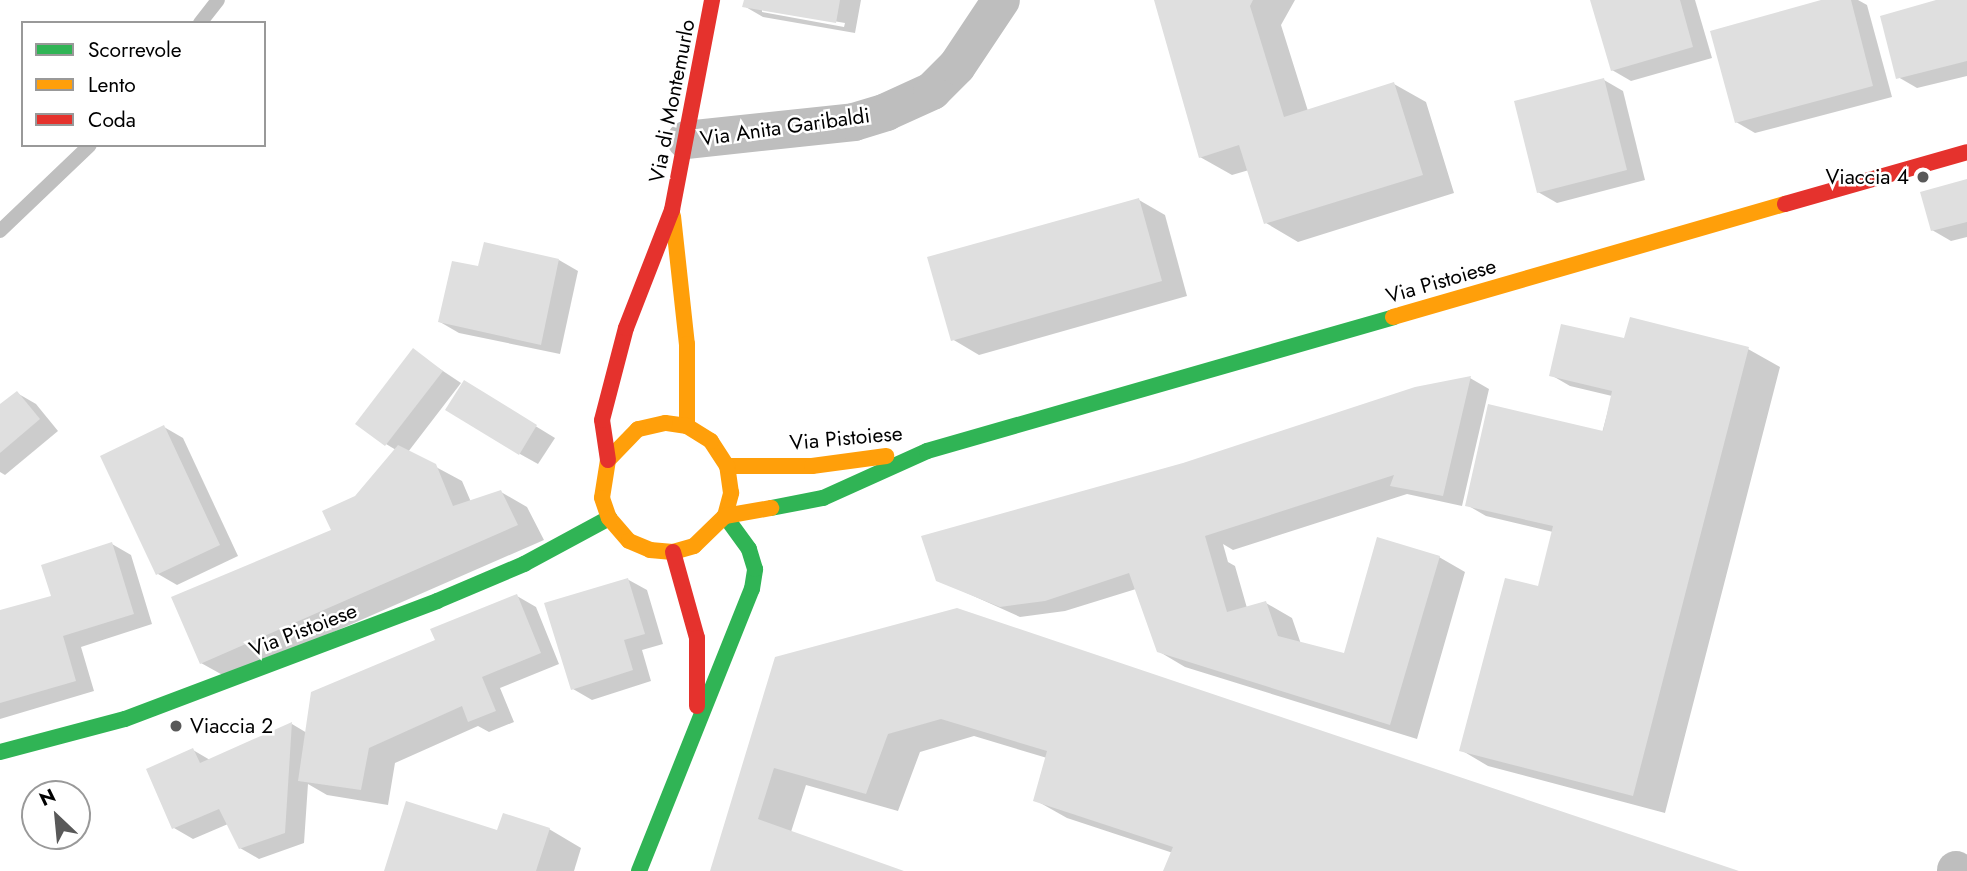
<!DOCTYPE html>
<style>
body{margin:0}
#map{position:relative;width:1967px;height:871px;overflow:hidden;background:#fff;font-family:Jost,sans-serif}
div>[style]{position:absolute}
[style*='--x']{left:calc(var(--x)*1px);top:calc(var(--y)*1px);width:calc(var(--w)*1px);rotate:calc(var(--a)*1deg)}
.shadow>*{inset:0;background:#0003}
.stream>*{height:14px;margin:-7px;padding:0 7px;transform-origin:7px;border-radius:7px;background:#bfbfbf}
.building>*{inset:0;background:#dfdfdf}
.street>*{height:38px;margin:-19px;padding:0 19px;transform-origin:19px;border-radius:19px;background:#bebebe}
.fast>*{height:16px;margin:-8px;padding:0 8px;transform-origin:8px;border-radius:8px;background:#30b455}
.slow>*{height:16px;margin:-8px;padding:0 8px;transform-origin:8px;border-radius:8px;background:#ff9f0a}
.jam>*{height:16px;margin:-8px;padding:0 8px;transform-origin:8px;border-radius:8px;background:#e5322d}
.dots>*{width:19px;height:19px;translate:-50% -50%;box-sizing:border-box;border:4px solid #fff;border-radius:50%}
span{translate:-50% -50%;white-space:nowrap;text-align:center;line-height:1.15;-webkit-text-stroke:5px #fff;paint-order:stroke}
.street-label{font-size:21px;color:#000}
.poi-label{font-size:21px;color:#000}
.right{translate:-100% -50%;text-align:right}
.left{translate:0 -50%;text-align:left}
.legend{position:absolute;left:21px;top:21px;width:245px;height:126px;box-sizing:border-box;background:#fff;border:2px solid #999;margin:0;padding:9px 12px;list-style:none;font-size:21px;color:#000}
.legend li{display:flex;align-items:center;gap:14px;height:35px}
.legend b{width:35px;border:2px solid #999}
.north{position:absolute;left:21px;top:780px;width:70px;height:70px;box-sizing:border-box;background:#fff;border:2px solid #999;border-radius:50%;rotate:334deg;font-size:19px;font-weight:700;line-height:28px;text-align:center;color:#000}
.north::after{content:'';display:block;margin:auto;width:24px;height:32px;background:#595959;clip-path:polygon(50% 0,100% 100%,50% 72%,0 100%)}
</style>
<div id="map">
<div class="shadow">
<div style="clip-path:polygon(evenodd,745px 0,861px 0,855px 33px,763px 17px,744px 6px,745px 0,762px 9px,845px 23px,844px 27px,762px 12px,762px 9px)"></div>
<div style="clip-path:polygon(1155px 0,1295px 0,1281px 25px,1308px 111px,1394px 84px,1426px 102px,1454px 193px,1298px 242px,1266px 223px,1249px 170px,1232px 175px,1200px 157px)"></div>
<div style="clip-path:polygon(1592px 0,1695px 0,1712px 58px,1631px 81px,1612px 70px)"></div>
<div style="clip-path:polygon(1828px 0,1858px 0,1867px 5px,1892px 97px,1755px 133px,1736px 122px)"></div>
<div style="clip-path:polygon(1943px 0,1967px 0,1967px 76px,1917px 88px,1898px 77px)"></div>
<div style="clip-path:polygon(1604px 80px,1623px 91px,1645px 180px,1557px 203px,1538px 192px)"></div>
<div style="clip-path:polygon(1967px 181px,1967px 237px,1951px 241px,1932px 230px)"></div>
<div style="clip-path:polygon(1139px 200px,1165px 215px,1187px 296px,979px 355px,952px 339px)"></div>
<div style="clip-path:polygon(559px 260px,578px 271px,560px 354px,459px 333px,440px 322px)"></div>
<div style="clip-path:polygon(1623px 340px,1748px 349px,1780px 367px,1665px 813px,1488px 766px,1461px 750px,1539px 588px,1553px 532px,1486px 516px,1467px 505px,1602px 433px,1612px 396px,1570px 386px,1551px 375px)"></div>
<div style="clip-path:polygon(413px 351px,461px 383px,408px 452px,462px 481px,471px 502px,501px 492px,527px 507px,544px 540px,228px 678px,201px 663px,333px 531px,396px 450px,386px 444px)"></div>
<div style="clip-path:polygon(1470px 378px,1489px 389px,1462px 506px,1407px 494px,1233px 550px,1223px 544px,1228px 562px,1235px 566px,1247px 608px,1266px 603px,1292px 618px,1301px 644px,1345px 655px,1439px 557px,1465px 572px,1417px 739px,1185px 667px,1158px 651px,1136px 589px,1065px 611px,1020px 617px,938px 580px,1184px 465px)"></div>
<div style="clip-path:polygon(17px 393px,36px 404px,58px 431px,5px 475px,0 472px,0 407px)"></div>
<div style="clip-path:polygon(483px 394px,555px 438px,538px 464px,520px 454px)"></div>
<div style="clip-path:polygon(164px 427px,183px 438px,238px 556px,177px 585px,158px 574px)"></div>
<div style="clip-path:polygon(112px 544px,131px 555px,152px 624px,81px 647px,94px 691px,0 719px,0 612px,54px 597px)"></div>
<div style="clip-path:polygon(627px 579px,647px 590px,663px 644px,642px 650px,651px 681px,592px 700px,573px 689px)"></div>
<div style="clip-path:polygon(517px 596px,536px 607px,559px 664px,500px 688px,514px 722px,489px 732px,478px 726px,395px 763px,388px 805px,327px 795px,308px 784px,304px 843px,259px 859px,240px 848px,228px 824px,193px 839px,174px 828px,193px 750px,210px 760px,292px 724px,307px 733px,437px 641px)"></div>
<div style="clip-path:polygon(777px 658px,1735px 871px,1165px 871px,1173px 853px,1067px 818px,1035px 800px,1047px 758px,974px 736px,920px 752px,898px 811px,806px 785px,791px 832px,900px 871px,712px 871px)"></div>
<div style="clip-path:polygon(549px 829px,581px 848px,574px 871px,385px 871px,498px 832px)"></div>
</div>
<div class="stream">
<div style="--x:200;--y:23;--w:29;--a:-52"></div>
<div style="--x:0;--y:231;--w:124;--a:-43.7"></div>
</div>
<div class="building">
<div style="clip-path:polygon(744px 0,840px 0,836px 23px,742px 7px)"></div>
<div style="clip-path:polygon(1154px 0,1253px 0,1250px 6px,1284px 117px,1394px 82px,1423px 175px,1264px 224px,1239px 145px,1199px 158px)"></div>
<div style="clip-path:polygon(1590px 0,1680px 0,1693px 47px,1611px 71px)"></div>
<div style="clip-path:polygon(1821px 0,1851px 0,1873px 86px,1735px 123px,1710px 31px)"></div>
<div style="clip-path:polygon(1936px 0,1967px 0,1967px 61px,1896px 79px,1880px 16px)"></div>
<div style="clip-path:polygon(1604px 78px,1627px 170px,1537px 193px,1514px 101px)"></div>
<div style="clip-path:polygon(1967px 179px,1967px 222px,1931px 231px,1920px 192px)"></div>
<div style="clip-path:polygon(1139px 198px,1162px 281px,951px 341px,927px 257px)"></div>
<div style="clip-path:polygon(484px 242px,559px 259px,541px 345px,438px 322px,452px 261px,478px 266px)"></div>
<div style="clip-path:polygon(1630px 317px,1749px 347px,1633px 796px,1459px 751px,1505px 578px,1538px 586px,1553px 526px,1465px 506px,1488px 404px,1603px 431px,1612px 391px,1549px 376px,1561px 324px,1624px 338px)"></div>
<div style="clip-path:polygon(413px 348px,443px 371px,385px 446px,355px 424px)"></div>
<div style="clip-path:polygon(1471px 376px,1443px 496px,1390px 486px,1394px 475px,1205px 536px,1227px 612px,1266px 601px,1278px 636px,1344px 653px,1377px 537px,1440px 556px,1390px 725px,1157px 652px,1129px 573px,1045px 601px,1000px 607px,936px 581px,921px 536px,1183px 463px,1415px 387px)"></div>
<div style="clip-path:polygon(464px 380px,537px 425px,519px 455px,445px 410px)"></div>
<div style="clip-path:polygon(17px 391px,40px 419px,0 453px,0 404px)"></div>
<div style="clip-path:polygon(164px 425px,220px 545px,156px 575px,100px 456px)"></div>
<div style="clip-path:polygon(398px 445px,436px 464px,453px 506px,501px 490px,518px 525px,200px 664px,171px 597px,331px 530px,322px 511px,355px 496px)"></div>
<div style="clip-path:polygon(112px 542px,134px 614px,63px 636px,76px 681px,0 703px,0 610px,51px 596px,41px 565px)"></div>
<div style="clip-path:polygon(628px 578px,645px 634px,624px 640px,633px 670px,571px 690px,544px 603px)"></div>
<div style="clip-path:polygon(517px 594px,541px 653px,482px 677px,496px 711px,468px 722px,462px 706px,369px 748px,361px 790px,298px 781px,311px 692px,435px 640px,430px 629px)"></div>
<div style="clip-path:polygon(957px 608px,1739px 871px,1163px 871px,1173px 847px,1033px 801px,1047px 751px,941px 719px,888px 734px,866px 794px,774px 768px,758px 819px,904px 871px,710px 871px,775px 657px)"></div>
<div style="clip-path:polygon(292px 722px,285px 833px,239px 849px,219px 809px,172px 829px,146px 769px,193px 748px,200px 763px)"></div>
<div style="clip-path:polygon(406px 801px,497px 830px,503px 813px,550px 828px,536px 871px,384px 871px)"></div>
</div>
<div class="street">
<div style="--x:686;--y:140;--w:169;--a:-6.1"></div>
<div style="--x:854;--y:122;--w:34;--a:-17"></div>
<div style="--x:886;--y:112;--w:51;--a:-24.5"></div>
<div style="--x:932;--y:91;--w:35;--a:-45"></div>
<div style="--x:957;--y:66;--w:79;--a:-56.3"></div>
<div style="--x:1956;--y:871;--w:1;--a:-90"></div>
</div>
<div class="fast">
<div style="--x:771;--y:508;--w:53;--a:-10.9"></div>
<div style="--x:823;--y:498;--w:114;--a:-24.3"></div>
<div style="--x:927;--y:451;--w:485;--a:-16"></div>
<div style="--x:0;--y:752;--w:129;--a:-14.8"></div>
<div style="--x:125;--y:719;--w:334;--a:-20.7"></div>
<div style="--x:437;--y:601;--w:95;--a:-23"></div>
<div style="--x:524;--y:564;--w:97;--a:-28.4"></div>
<div style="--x:639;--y:871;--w:304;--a:-68.2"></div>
<div style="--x:752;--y:589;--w:20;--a:-81"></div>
<div style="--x:755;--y:569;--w:21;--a:-107"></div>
<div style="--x:749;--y:549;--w:41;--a:-126"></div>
</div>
<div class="slow">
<div style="--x:673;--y:216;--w:129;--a:83.8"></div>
<div style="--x:687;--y:344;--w:82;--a:90"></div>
<div style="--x:1393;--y:317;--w:408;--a:-16.1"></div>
<div style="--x:727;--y:466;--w:85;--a:0"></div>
<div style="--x:812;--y:466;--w:75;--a:-7.7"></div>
<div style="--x:725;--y:516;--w:24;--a:-75"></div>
<div style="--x:731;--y:493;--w:27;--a:-98"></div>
<div style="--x:727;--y:466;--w:30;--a:-123"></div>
<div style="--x:711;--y:441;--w:28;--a:-148"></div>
<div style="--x:687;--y:426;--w:22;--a:-172"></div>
<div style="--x:665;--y:423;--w:28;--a:167"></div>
<div style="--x:638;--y:429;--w:43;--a:134.1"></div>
<div style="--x:608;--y:460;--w:38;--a:99"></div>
<div style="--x:602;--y:498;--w:21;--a:71"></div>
<div style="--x:609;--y:518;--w:30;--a:49"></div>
<div style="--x:629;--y:541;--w:23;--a:23"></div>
<div style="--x:650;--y:550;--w:23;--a:5"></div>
<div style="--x:673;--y:552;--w:22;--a:-16"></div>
<div style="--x:694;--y:546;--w:43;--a:-44.1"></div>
<div style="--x:725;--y:516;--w:47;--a:-9.9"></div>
</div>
<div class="jam">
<div style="--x:1785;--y:204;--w:189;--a:-15.9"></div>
<div style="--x:608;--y:460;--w:40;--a:-98.5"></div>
<div style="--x:602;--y:420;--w:95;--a:-75.4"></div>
<div style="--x:626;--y:328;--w:127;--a:-68.7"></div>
<div style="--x:672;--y:210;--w:214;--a:-79.2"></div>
<div style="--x:673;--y:552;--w:89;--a:74.4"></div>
<div style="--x:697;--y:638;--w:68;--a:90"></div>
</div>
<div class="dots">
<div style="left:1923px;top:177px;background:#595959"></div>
<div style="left:176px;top:726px;background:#595959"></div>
</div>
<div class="street-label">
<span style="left:672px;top:101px;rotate:-79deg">Via di Montemurlo</span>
<span style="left:785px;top:127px;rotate:-8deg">Via Anita Garibaldi</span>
<span style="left:1441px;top:281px;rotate:-16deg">Via Pistoiese</span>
<span style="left:846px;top:438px;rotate:-5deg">Via Pistoiese</span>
<span style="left:303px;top:630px;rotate:-21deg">Via Pistoiese</span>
</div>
<div class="poi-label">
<span class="right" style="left:1909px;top:177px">Viaccia 4</span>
<span class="left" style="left:190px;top:726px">Viaccia 2</span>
</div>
<ul class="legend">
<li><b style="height:9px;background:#30b455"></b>Scorrevole</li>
<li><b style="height:9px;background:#ff9f0a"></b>Lento</li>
<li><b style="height:9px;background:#e5322d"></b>Coda</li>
</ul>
<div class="north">N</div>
</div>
